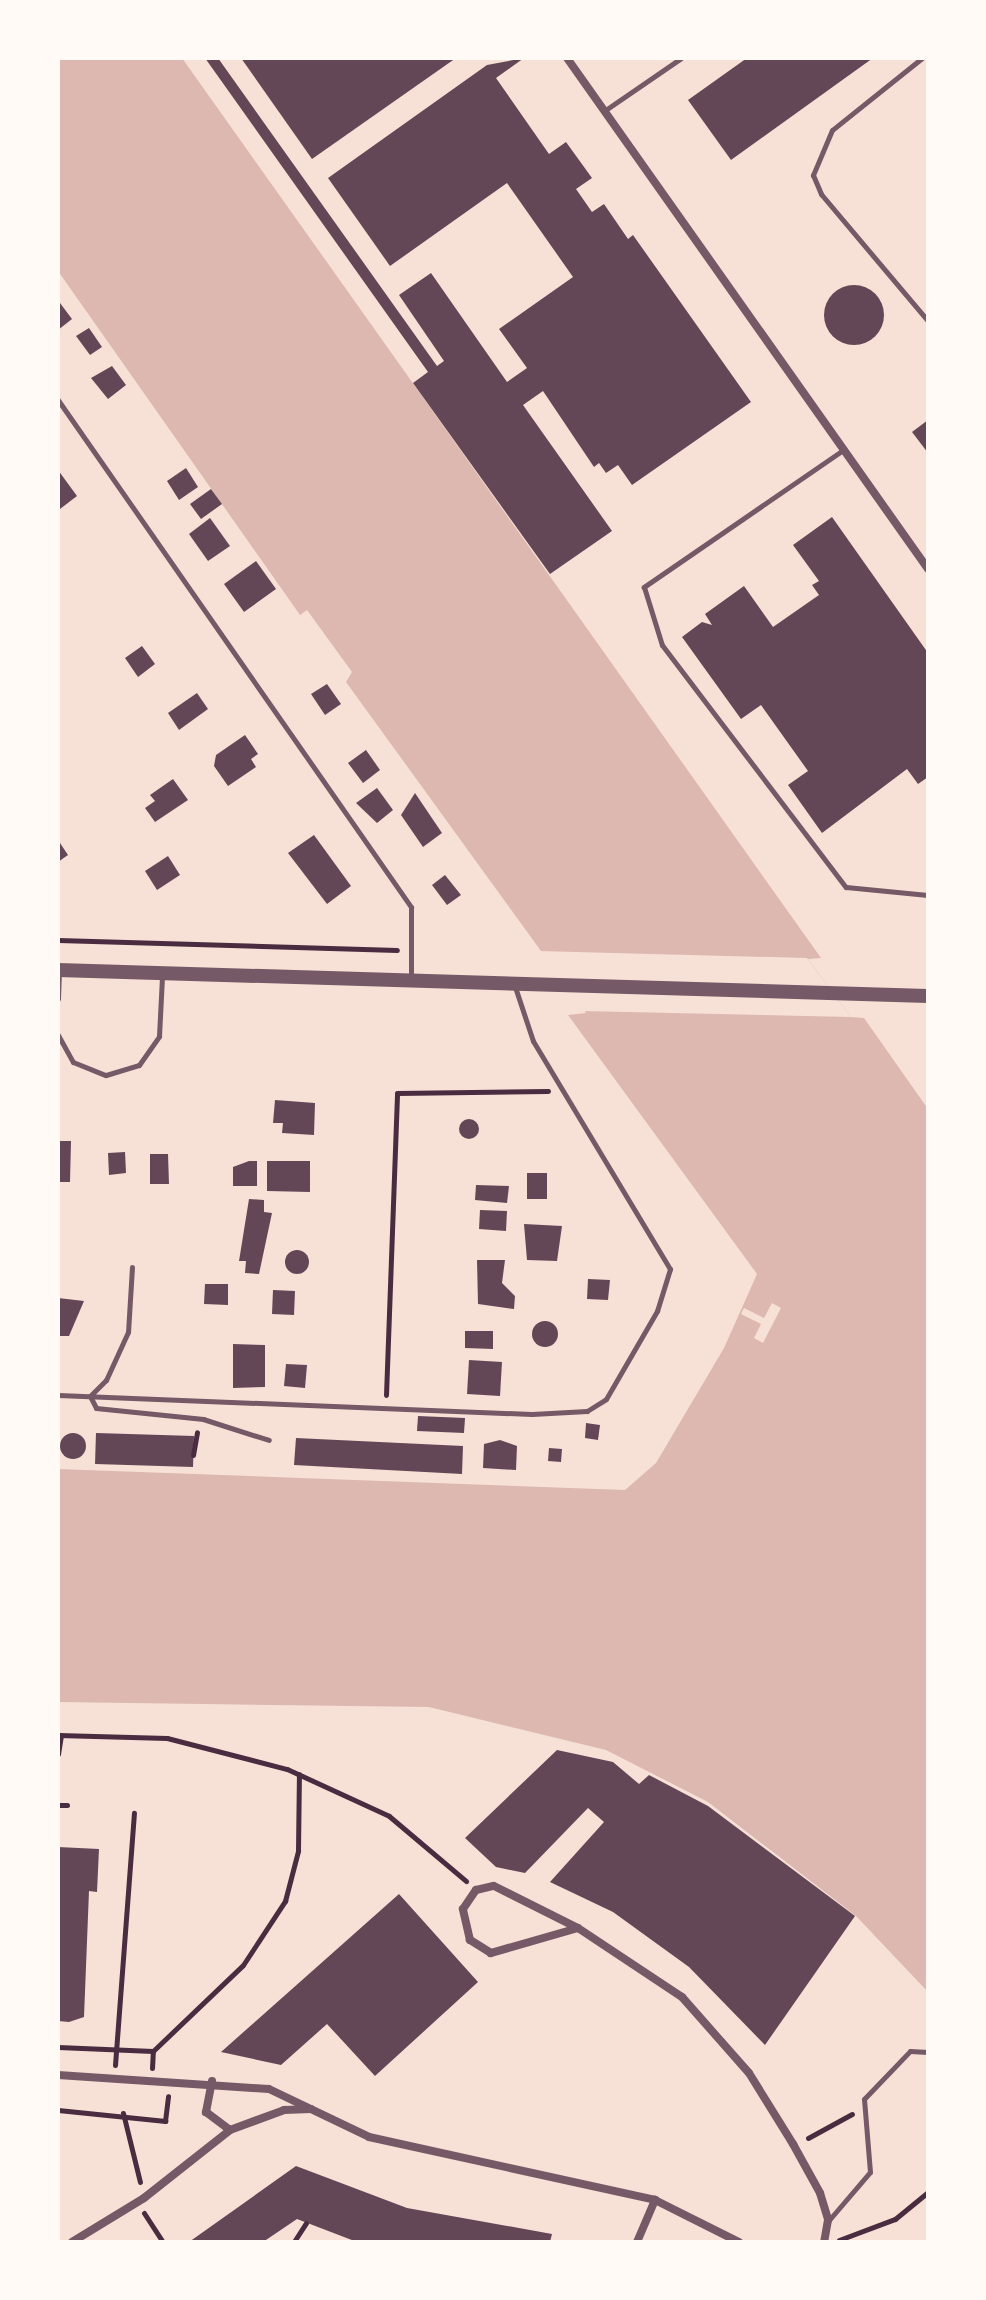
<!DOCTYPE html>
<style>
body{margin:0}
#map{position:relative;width:986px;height:2300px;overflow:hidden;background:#f7e1d7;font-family:Bitter,serif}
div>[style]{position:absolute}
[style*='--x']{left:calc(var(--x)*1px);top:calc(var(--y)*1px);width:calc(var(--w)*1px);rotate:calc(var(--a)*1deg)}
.water>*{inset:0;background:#dcb8b0}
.pier>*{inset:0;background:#f7e1d7}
.building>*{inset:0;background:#644757}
.round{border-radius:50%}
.path>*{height:5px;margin:-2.5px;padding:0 2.5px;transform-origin:2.5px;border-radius:2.5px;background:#4a2c40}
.service>*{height:5px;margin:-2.5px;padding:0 2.5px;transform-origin:2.5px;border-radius:2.5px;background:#755966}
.minor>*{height:8px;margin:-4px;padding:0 4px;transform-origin:4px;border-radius:4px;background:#755966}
.tertiary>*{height:14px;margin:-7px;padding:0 7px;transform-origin:7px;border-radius:7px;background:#755966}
span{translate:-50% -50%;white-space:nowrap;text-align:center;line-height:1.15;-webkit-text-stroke:8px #fffaf5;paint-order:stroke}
.frame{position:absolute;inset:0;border:60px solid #fffaf5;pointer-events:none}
</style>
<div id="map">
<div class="water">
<div style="clip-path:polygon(58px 58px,182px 58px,821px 958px,808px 959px,851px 1017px,864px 1018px,928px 1109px,928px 1992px,856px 1916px,708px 1802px,606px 1750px,429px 1707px,58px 1702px,58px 1469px,625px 1490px,656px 1463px,724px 1348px,757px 1274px,568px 1015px,586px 1013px,346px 682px,352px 672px,307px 610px,300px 615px,58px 271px)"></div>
</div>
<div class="pier">
<div style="clip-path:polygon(538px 951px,807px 958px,851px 1017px,581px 1011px)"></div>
<div style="clip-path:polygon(772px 1303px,781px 1308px,763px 1343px,754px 1338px,761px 1324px,741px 1314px,744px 1308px,764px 1318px)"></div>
</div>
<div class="building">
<div style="clip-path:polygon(205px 58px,218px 58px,437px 366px,444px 361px,399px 295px,431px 273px,507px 382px,527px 368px,499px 329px,573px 277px,507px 183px,390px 266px,328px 178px,487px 65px,524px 58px,496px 78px,549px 154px,566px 142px,592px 178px,576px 189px,592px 212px,604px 204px,628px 239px,633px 235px,751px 402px,632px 485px,618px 465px,606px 473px,599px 463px,594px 467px,543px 391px,523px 405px,612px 531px,550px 574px,413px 383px,428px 372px)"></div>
<div style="clip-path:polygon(241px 58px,456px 58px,312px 159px)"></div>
<div style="clip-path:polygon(747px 58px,873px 58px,731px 160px,688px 100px)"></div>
<div class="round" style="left:824px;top:285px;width:60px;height:60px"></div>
<div style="clip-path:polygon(60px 303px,72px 319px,58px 330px,58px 305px)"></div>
<div style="clip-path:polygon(89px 328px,102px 347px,90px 355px,76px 336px)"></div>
<div style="clip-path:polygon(112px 366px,126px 385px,108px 399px,91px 378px)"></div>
<div style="clip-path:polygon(928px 420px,928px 453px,912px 432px)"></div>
<div style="clip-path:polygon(186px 468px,198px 487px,179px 500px,167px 481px)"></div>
<div style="clip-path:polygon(58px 470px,77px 496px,60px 509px,58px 506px)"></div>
<div style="clip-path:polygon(211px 489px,222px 504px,201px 519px,190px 504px)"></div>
<div style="clip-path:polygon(832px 517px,928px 653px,928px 777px,918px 784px,907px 769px,822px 833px,788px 785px,808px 771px,761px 705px,741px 719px,682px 637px,702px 622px,712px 625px,705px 614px,744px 586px,773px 627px,819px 595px,812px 585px,819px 581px,793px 545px)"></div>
<div style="clip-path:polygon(210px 518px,230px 546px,208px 561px,189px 534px)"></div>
<div style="clip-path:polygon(256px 561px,276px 589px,244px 612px,224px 584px)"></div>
<div style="clip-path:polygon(142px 646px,155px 664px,138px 677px,125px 658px)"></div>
<div style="clip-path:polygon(327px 684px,341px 704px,325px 715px,311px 694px)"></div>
<div style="clip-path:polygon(197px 693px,208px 709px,179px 730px,168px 713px)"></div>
<div style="clip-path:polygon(245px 735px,258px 754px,251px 759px,256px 767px,228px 786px,214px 766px,216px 755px)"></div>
<div style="clip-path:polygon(366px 750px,380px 770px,363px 783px,348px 763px)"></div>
<div style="clip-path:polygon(173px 779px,188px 800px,155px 822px,145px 808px,155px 801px,150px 795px)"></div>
<div style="clip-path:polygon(377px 788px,393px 810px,377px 823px,356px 803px)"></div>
<div style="clip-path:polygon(415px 793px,442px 833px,423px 847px,401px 815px)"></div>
<div style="clip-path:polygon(314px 835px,351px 886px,327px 904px,288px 853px)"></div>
<div style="clip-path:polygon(58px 840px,68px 855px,58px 862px)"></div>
<div style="clip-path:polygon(168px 856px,180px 875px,157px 890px,145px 871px)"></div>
<div style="clip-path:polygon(445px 875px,461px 895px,447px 905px,432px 885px)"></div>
<div style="clip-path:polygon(275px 1100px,315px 1103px,314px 1135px,282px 1133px,283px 1123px,273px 1123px)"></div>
<div class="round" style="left:459px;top:1119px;width:20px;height:20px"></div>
<div style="clip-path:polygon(58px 1141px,71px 1141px,70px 1182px,58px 1182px)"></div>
<div style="clip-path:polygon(125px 1152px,126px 1173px,109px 1175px,108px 1153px)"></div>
<div style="clip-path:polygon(150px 1154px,168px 1154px,169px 1184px,150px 1184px)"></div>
<div style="clip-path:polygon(249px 1161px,257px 1161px,257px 1186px,233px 1186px,233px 1167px)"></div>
<div style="clip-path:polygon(267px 1161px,310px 1161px,310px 1192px,267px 1191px)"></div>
<div style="clip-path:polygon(527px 1173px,547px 1173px,547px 1199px,527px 1199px)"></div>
<div style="clip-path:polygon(476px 1185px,509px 1186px,507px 1203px,475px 1200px)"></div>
<div style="clip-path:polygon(249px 1199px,264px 1200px,264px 1212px,272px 1213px,259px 1274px,245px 1273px,246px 1261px,239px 1261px)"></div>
<div style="clip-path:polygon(480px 1210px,507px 1211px,506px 1231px,479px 1229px)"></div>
<div style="clip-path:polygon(524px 1224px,562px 1226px,557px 1261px,527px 1260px)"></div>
<div class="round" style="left:285px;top:1250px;width:24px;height:24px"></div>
<div style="clip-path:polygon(477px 1260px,505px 1260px,502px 1283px,515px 1296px,514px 1309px,478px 1304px)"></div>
<div style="clip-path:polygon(588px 1279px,610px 1280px,608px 1300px,587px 1299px)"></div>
<div style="clip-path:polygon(205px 1284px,228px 1284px,228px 1305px,204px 1304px)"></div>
<div style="clip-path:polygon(273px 1290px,295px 1291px,294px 1315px,272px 1314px)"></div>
<div style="clip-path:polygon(58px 1298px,84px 1301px,69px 1336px,58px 1336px)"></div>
<div class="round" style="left:532px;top:1321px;width:26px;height:26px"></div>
<div style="clip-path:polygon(465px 1331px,493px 1331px,493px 1349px,465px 1348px)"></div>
<div style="clip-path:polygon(233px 1344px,265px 1345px,265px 1387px,233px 1388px)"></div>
<div style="clip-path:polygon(469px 1360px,502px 1362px,500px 1396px,467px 1394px)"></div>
<div style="clip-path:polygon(286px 1364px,307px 1365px,305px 1388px,284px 1386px)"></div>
<div style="clip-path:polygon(418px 1416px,465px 1418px,464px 1433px,417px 1431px)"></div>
<div style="clip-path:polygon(586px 1423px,600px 1425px,598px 1440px,585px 1438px)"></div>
<div style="clip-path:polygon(96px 1433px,194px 1436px,193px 1467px,95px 1464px)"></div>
<div class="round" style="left:60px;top:1433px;width:26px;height:26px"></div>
<div style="clip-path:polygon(296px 1438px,463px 1446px,462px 1474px,294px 1465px)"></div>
<div style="clip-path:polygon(500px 1440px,517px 1446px,516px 1470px,483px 1468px,484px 1444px)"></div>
<div style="clip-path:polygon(549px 1448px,562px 1449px,561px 1462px,548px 1461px)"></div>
<div style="clip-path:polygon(557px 1750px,613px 1762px,639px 1784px,649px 1775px,708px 1806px,855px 1916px,765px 2045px,689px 1967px,613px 1912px,550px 1882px,604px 1822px,588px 1808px,525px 1873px,496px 1867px,465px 1838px)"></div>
<div style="clip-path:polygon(58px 1847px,99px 1849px,97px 1892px,89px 1891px,84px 2017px,69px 2022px,58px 2021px)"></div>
<div style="clip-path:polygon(399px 1894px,478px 1982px,375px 2076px,327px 2024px,281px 2065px,221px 2052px)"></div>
<div style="clip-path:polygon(296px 2166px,407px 2208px,552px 2234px,550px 2242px,357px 2242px,297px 2219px,263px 2242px,189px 2242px)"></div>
</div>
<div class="path">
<div style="--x:58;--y:940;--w:339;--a:1.7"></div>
<div style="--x:386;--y:1395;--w:302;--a:-87.9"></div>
<div style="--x:397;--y:1093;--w:151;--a:-0.8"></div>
<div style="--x:193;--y:1455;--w:23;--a:-80"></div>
<div style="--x:58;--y:1735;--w:109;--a:1.6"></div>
<div style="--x:167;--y:1738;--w:124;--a:14.5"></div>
<div style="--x:287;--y:1769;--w:112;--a:24.7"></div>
<div style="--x:389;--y:1816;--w:101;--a:40.2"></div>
<div style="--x:58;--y:1754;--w:19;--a:-81"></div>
<div style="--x:58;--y:1805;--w:9;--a:0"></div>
<div style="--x:58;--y:2047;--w:95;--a:2.4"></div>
<div style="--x:115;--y:2065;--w:253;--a:-85.7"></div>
<div style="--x:152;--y:2068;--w:17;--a:-87"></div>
<div style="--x:153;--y:2051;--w:124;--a:-43.7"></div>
<div style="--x:243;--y:1965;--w:77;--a:-56.7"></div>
<div style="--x:285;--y:1901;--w:52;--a:-75.4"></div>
<div style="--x:298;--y:1851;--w:77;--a:-89.3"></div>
<div style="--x:58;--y:2110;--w:108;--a:5.9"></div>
<div style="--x:165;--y:2121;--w:25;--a:-83"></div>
<div style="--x:123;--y:2113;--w:71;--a:76.2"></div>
<div style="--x:808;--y:2138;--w:50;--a:-28.6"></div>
<div style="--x:144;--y:2213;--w:35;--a:57"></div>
<div style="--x:295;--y:2240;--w:20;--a:-57"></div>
<div style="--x:839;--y:2240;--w:60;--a:-20.6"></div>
<div style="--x:895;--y:2219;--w:43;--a:-39.3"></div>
<div style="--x:291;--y:2242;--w:13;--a:0"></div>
</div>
<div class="service">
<div style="--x:922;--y:58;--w:115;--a:141.3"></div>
<div style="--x:832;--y:130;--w:49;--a:112.9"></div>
<div style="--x:813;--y:175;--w:21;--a:67"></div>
<div style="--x:821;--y:194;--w:166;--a:49.9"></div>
<div style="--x:604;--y:111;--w:93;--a:-34.5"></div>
<div style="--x:58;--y:400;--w:618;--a:55.15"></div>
<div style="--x:411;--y:907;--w:73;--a:90"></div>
<div style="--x:843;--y:450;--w:242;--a:145.5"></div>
<div style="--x:644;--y:587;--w:61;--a:72.8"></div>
<div style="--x:662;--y:645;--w:304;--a:52.8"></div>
<div style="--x:846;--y:887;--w:82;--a:5.6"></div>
<div style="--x:58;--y:999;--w:28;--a:-88"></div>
<div style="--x:58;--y:1035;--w:31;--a:61"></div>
<div style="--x:73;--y:1062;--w:35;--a:22"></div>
<div style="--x:106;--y:1075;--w:34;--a:-17"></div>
<div style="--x:139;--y:1065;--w:35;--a:-55"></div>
<div style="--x:159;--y:1036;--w:60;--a:-87.1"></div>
<div style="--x:132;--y:1267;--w:65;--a:93.5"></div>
<div style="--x:128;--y:1332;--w:53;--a:114.6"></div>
<div style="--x:106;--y:1380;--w:23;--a:135"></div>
<div style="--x:90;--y:1396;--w:13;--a:63"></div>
<div style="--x:96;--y:1408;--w:108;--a:5.9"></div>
<div style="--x:203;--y:1419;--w:69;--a:17.7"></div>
<div style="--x:58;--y:1395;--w:474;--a:2.3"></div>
<div style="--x:532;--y:1414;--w:55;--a:-3.1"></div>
<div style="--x:587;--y:1411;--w:22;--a:-32"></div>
<div style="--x:606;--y:1399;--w:102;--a:-59.9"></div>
<div style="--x:657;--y:1311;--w:44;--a:-72.8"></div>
<div style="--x:670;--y:1269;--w:266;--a:-121"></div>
<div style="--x:533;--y:1041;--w:57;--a:-108.4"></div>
<div style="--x:829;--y:2220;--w:63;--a:-49.5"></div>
<div style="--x:870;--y:2172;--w:73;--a:-94.7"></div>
<div style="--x:864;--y:2099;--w:66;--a:-46.2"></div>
<div style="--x:910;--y:2051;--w:18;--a:3"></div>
</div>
<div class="minor">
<div style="--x:567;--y:58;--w:626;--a:54.76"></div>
<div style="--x:578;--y:1928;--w:91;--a:164"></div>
<div style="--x:491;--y:1953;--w:25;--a:-148"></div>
<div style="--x:470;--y:1940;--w:32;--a:-103"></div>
<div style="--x:463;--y:1909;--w:23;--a:-56"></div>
<div style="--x:476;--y:1890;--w:18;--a:-13"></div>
<div style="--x:494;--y:1886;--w:94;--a:26.6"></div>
<div style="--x:578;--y:1928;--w:125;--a:33.6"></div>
<div style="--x:682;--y:1997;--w:101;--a:48.6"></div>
<div style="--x:749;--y:2073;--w:84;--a:58.2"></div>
<div style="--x:793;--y:2144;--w:56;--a:61.1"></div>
<div style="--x:820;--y:2193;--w:28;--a:73"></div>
<div style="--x:828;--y:2220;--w:22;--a:100"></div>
<div style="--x:58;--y:2075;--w:211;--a:3.8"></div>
<div style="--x:269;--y:2089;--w:111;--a:25.6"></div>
<div style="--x:369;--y:2137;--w:293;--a:12.4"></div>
<div style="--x:655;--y:2200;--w:94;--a:26.6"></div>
<div style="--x:212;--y:2081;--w:32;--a:101"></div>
<div style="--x:206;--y:2112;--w:30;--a:37"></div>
<div style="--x:72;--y:2242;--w:84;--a:-31.4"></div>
<div style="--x:144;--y:2198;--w:110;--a:-38.3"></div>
<div style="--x:230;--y:2130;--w:58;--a:-20.3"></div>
<div style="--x:284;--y:2110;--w:27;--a:-2"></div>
<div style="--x:637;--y:2242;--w:46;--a:-66.8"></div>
</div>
<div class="tertiary">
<div style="--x:58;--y:970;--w:870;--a:1.71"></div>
</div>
<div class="frame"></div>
</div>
